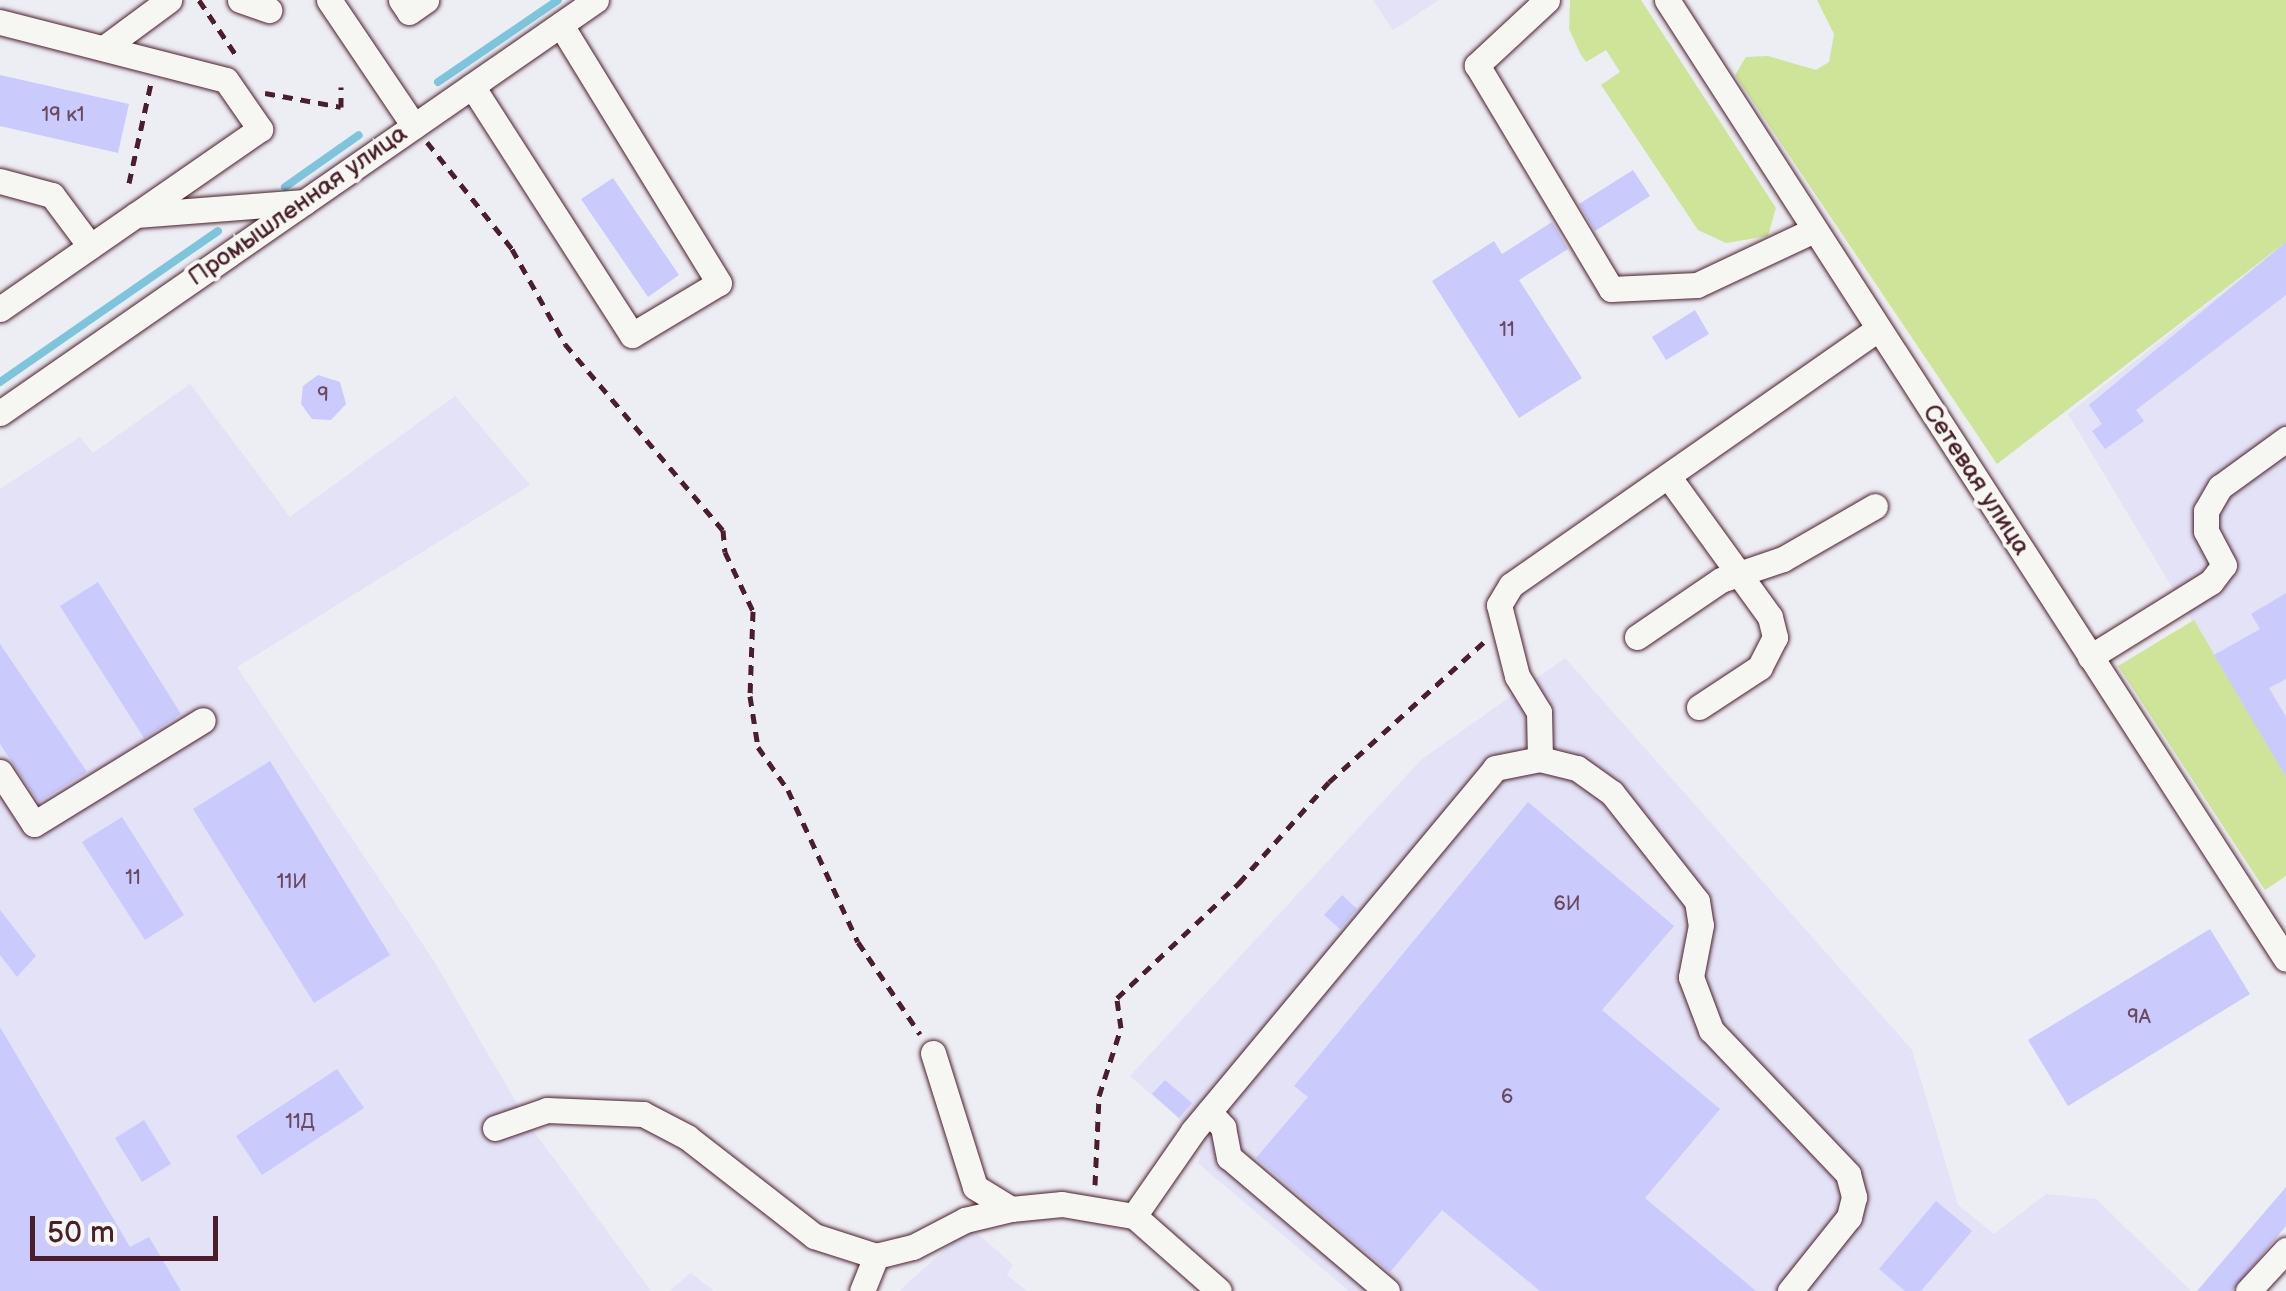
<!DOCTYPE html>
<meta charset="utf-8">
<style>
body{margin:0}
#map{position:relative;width:2286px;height:1291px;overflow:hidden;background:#ededf4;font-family:"Balsamiq Sans",sans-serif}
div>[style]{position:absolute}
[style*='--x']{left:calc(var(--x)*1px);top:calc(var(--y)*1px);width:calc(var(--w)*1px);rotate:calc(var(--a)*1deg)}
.built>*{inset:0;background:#e3e2f6}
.green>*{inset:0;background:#cde499}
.stream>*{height:8px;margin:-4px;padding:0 4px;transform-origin:4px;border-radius:4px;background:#7cc5dc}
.building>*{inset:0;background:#cbcafc}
.path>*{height:5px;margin-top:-2.5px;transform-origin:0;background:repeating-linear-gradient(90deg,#4a1f2b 0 10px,transparent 0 18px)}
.roads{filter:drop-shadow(0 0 2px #4a1f2b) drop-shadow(0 0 2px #4a1f2b)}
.minor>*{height:25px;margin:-12.5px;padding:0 12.5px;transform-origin:12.5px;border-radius:12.5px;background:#f6f6f2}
span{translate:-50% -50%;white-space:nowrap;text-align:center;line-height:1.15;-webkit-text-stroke:8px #f6f6f2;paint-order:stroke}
.number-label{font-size:20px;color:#6a4a5f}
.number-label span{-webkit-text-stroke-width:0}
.street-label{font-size:25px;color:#4a1f2b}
.scale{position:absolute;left:30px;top:1216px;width:188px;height:45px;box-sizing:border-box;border:5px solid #4a1f2b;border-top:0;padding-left:12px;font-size:30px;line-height:35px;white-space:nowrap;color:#4a1f2b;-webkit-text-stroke:8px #f6f6f2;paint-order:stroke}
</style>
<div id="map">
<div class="built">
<div style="clip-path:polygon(1373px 0,1439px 0,1393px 30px)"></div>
<div style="clip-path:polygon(2286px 242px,2286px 777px,2068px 414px)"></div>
<div style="clip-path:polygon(190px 384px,290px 517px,455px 396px,530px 485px,237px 667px,432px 958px,530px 1126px,651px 1291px,0 1291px,0 489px,80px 437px,93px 453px)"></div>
<div style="clip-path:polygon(1565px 658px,1912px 1050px,1958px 1205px,1994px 1234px,2046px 1194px,2096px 1199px,2191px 1291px,1349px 1291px,1198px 1163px,1206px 1142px,1130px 1076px,1421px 760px)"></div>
<div style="clip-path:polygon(970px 1227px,1013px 1265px,1007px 1275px,1027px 1291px,899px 1291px)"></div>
<div style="clip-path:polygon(691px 1273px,714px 1291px,669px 1291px)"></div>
</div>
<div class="green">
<div style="clip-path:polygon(1570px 0,1641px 0,1776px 208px,1768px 236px,1726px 243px,1698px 230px,1601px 85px,1620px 72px,1606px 50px,1586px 62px,1580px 53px,1569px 29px)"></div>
<div style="clip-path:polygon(1817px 0,2286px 0,2286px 242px,1997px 464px,1735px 75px,1746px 57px,1768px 56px,1816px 70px,1829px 62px,1834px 34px)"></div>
<div style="clip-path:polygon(2194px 620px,2286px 777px,2286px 876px,2265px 890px,2118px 666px)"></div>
</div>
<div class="stream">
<div style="--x:438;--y:82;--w:145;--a:-34.3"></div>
<div style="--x:285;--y:187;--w:90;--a:-35.1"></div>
<div style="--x:0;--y:382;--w:265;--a:-34.7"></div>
</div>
<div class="building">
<div style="clip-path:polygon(0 75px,129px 104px,118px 153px,0 126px)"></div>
<div style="clip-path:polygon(1633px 170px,1650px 196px,1595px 231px,1579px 204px)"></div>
<div style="clip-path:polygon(613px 178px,679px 275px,648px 297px,581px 199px)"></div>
<div style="clip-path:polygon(1552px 222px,1568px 249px,1519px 280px,1582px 378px,1519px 418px,1432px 281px,1494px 241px,1502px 254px)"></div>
<div style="clip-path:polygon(2286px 242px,2286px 295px,2136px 410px,2144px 421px,2105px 449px,2092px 431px,2102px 424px,2089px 405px)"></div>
<div style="clip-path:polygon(1695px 310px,1709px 334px,1666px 360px,1652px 337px)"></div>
<div style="clip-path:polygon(318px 375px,340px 382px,346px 404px,331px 420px,312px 419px,301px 404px,303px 386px)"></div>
<div style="clip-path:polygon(98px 582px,181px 714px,144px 738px,60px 606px)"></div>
<div style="clip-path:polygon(2286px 593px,2286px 679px,2269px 688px,2286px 717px,2286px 777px,2214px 655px,2260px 629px,2251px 614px)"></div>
<div style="clip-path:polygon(0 644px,87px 772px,39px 802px,0 744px)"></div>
<div style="clip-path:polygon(270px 761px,390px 955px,314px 1003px,193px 809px)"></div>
<div style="clip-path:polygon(1528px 802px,1674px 926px,1602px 1010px,1720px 1109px,1645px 1198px,1756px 1291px,1540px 1291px,1442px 1210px,1390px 1272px,1256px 1158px,1308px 1097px,1294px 1086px)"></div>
<div style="clip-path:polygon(122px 817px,184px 915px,145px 940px,82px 842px)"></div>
<div style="clip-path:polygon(1342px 895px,1357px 909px,1340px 929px,1324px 915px)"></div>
<div style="clip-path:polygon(0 910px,36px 956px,17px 977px,0 955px)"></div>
<div style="clip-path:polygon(2210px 929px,2250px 994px,2068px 1106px,2028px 1040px)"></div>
<div style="clip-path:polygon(0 1027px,130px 1247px,149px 1237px,181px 1291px,0 1291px)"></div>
<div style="clip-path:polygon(337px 1069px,364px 1108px,262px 1175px,236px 1136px)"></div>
<div style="clip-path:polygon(1165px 1080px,1192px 1103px,1179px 1118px,1152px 1094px)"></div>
<div style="clip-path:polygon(144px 1120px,171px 1164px,142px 1182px,115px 1138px)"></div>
<div style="clip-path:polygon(2286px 1187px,2286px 1226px,2232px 1291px,2197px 1291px)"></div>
<div style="clip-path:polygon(1936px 1201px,1972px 1231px,1921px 1291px,1905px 1291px,1879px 1269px)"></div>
</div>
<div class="path">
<div style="--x:199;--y:0;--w:70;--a:56.1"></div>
<div style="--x:265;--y:93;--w:77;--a:10.4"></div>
<div style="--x:341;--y:107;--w:20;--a:-90"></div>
<div style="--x:427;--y:142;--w:137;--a:51.5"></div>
<div style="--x:512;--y:249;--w:109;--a:60.8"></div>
<div style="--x:565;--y:344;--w:244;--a:49.7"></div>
<div style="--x:723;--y:530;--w:22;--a:85"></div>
<div style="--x:725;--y:552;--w:65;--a:64.6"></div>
<div style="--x:753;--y:611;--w:85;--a:92"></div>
<div style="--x:750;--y:696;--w:52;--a:81.1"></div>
<div style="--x:758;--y:747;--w:52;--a:55.1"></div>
<div style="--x:788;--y:790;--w:167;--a:65.3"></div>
<div style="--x:858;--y:942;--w:111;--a:56"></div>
<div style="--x:129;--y:183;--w:102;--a:-77.6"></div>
<div style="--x:1095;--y:1185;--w:89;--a:-87.4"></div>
<div style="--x:1099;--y:1096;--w:71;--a:-72.1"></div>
<div style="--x:1121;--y:1028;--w:30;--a:-98"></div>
<div style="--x:1117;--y:998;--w:168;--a:-43.3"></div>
<div style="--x:1239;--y:883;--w:135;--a:-48.3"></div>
<div style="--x:1329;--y:782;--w:209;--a:-42.1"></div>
</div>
<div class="roads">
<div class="minor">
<div style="--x:240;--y:0;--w:31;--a:19"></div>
<div style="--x:329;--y:0;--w:152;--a:56"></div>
<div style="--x:401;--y:0;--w:14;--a:56"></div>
<div style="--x:409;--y:12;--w:21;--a:-35"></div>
<div style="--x:1547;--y:0;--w:96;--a:137.1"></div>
<div style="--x:1477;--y:65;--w:261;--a:59.1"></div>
<div style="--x:1611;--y:289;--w:86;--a:-2.7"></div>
<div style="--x:1697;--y:285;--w:129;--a:-25.2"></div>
<div style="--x:1667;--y:0;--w:1141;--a:57.16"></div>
<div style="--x:0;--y:22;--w:233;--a:14.4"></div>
<div style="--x:226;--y:80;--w:60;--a:55.2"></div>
<div style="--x:260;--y:129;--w:151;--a:145.3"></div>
<div style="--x:104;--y:48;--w:81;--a:-36.4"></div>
<div style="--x:472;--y:86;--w:296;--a:57.3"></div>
<div style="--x:632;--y:335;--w:101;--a:-30.9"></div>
<div style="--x:719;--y:283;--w:303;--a:-121.5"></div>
<div style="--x:0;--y:181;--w:54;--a:15.1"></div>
<div style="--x:52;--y:195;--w:64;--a:53.3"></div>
<div style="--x:0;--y:309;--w:165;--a:-34.7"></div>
<div style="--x:136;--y:215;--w:169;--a:-4.4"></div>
<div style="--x:0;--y:413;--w:725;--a:-34.72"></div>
<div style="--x:1668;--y:476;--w:174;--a:54.1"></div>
<div style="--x:1770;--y:617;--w:21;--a:76"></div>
<div style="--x:1775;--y:637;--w:34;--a:117"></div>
<div style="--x:1760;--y:667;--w:73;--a:146.7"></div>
<div style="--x:1637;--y:637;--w:102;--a:-34.2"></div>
<div style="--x:1721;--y:580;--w:65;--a:-18.7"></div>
<div style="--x:1783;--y:559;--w:106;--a:-29.9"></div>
<div style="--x:2090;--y:657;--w:142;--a:-31.8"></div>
<div style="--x:2211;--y:582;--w:21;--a:-53"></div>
<div style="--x:2224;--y:565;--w:38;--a:-118"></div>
<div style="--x:2206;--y:531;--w:20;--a:-90"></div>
<div style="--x:2206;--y:511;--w:28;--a:-60"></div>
<div style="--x:2220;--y:487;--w:82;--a:-36"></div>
<div style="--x:1540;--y:759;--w:47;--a:-91.2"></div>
<div style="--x:1539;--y:712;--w:42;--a:-121.4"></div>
<div style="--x:1517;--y:676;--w:73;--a:-104.2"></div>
<div style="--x:1499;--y:605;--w:23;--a:-59"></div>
<div style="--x:1511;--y:585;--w:447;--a:-34.9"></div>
<div style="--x:0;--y:772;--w:62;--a:56.8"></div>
<div style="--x:34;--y:824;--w:198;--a:-31.6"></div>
<div style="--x:933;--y:1053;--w:140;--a:72.6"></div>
<div style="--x:975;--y:1187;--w:42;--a:31.4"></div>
<div style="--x:1209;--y:1112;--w:21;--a:47"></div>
<div style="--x:1223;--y:1127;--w:31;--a:79"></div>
<div style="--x:1229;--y:1157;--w:207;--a:40.3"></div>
<div style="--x:495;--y:1128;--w:55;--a:-19.1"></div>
<div style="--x:547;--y:1110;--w:96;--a:2.4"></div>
<div style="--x:643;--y:1114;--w:50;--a:27.6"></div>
<div style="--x:687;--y:1137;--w:161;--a:37.9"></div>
<div style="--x:814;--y:1236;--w:65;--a:17.9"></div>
<div style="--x:876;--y:1256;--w:38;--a:-14"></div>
<div style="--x:913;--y:1247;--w:59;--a:-27.4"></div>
<div style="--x:965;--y:1220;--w:47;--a:-13.4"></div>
<div style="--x:1011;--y:1209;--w:51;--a:-5.6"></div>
<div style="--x:1062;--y:1204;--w:73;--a:9.5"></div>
<div style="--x:1134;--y:1216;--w:103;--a:-55.2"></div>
<div style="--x:1193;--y:1131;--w:472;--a:-50.2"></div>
<div style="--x:1495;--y:768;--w:46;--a:-11.3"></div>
<div style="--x:1540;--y:759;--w:38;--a:14"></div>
<div style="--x:1577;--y:768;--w:43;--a:35.5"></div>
<div style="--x:1612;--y:793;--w:137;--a:51.8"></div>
<div style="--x:1697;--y:901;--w:24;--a:81"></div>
<div style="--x:1701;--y:925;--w:53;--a:100.9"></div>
<div style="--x:1691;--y:977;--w:57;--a:69.3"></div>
<div style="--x:1711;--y:1030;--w:199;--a:46.4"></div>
<div style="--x:1848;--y:1174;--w:24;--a:75"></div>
<div style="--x:1854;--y:1197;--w:21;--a:104"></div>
<div style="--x:1849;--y:1217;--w:95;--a:128.6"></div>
<div style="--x:1134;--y:1216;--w:113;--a:41.4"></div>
<div style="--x:862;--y:1291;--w:38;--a:-68"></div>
<div style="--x:2248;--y:1291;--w:56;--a:-47.2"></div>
</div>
</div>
<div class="number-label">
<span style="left:63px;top:115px">19 к1</span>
<span style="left:1507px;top:330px">11</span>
<span style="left:323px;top:395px">9</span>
<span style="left:133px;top:878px">11</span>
<span style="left:292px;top:882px">11И</span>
<span style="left:1567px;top:904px">6И</span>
<span style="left:2139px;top:1017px">9А</span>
<span style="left:1507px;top:1097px">6</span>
<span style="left:300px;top:1122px">11Д</span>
</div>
<div class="street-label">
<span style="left:298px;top:206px;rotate:-35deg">Промышленная улица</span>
<span style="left:1976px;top:480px;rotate:57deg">Сетевая улица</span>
</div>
<div class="scale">50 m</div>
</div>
